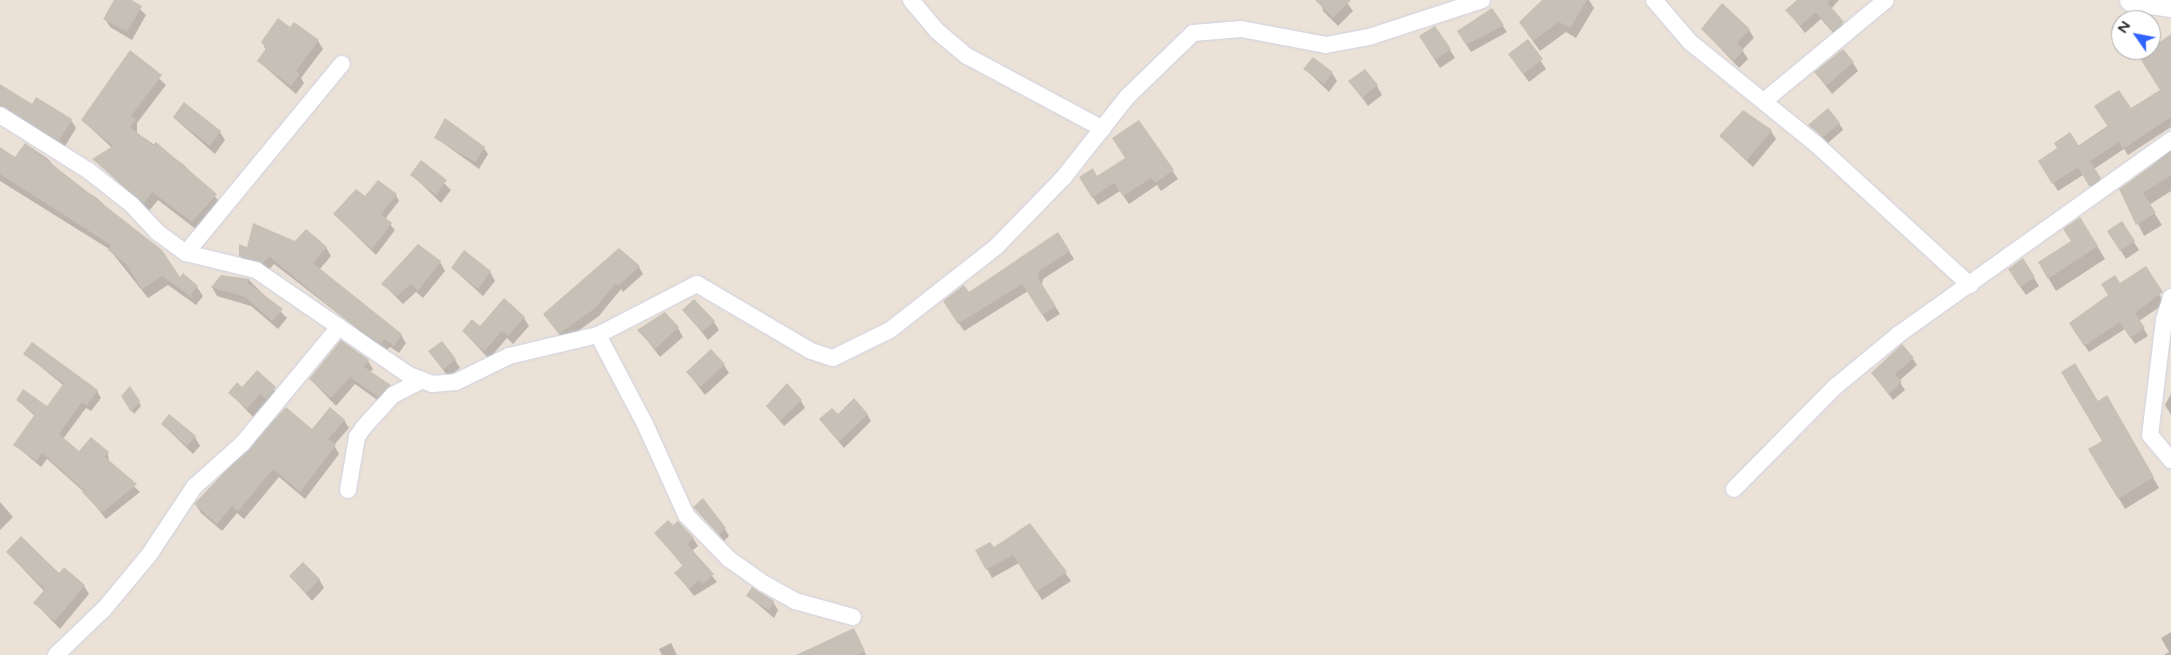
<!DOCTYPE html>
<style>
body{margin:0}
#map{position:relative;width:2171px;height:655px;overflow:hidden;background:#ece1d7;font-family:"Varela Round",sans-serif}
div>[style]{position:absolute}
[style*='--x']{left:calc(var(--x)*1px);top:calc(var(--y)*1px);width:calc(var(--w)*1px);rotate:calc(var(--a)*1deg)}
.shadow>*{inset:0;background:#0003}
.building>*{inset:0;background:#c6c0b6}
.roads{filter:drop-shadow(0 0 1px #ccd2e2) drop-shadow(0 0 1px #ccd2e2)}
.street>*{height:16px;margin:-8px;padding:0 8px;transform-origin:8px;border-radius:8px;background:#fff}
.secondary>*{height:22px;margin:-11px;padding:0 11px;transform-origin:11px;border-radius:11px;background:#fff}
span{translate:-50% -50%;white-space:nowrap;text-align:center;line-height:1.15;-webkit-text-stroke:4px #fff;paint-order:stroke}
.north{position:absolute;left:2111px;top:10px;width:50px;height:50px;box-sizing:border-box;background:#fff;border:1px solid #a9a9a9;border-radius:50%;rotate:303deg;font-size:14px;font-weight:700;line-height:20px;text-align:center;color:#272727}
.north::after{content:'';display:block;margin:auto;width:18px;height:22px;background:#3063ff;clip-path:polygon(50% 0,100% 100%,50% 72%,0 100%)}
</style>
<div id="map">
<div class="shadow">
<div style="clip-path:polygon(115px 0,130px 0,146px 15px,132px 40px,110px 27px,105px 19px)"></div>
<div style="clip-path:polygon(1321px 0,1345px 0,1353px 11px,1338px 26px,1323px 11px)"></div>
<div style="clip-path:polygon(1544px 0,1589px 0,1594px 8px,1576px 38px,1566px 32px,1540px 51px,1527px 33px)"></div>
<div style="clip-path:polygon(1797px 0,1839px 0,1831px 9px,1848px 31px,1838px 38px,1821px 19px,1805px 33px,1787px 10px)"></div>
<div style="clip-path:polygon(1492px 10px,1507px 32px,1471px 52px,1462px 38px)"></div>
<div style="clip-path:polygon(291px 29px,318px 41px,323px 49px,301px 78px,304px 83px,296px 94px,258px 61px,266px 50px,262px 42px)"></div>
<div style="clip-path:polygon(1702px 29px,1749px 30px,1754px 38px,1742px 50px,1748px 59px,1739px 68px)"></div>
<div style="clip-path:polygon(2171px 36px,2171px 127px,2128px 155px,2124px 149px,2094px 169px,2104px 187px,2095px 193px,2083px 175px,2058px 191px,2044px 169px,2161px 90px)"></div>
<div style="clip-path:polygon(1527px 41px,1546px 69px,1529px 82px,1515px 63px)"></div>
<div style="clip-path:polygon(1425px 45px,1450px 50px,1455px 58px,1440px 68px)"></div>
<div style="clip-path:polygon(130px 52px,166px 85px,137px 123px,137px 133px,183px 164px,221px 203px,197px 230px,158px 200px,149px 211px,94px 159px,112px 148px,82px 120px)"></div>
<div style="clip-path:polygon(1853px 63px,1858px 71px,1832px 94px,1816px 73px)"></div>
<div style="clip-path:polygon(1305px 69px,1332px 73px,1337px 81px,1329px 92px)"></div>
<div style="clip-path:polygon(1350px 81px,1377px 86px,1382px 95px,1368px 106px)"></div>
<div style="clip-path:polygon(0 85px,32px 106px,71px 120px,76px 128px,64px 148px,0 112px)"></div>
<div style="clip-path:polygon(174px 118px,220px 132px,225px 140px,215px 154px)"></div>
<div style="clip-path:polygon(1139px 122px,1178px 179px,1161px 191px,1157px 185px,1129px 204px,1120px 191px,1098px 205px,1085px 186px,1126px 158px)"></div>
<div style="clip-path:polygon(1839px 123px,1843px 130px,1828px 143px,1810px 125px)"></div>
<div style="clip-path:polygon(1771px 131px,1776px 139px,1753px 167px,1721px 137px)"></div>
<div style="clip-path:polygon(436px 138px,484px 148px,488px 154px,479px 169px)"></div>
<div style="clip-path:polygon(26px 144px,48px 159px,65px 179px,97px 198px,180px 279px,197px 287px,203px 296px,196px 305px,168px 285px,148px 298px,109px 249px,0 181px,0 148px,16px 159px)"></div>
<div style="clip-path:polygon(2171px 150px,2171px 191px,2149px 205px,2162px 225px,2144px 236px,2121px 190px)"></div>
<div style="clip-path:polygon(422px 162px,451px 190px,441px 203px,412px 175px)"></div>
<div style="clip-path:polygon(396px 195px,399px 201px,385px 219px,395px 230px,376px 255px,334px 214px,366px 198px)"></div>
<div style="clip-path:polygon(2122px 223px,2139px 250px,2126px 259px,2114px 240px)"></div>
<div style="clip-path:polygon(1058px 234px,1074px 259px,1043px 279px,1042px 286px,1060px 314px,1047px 322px,1028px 291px,964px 331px,949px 309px)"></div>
<div style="clip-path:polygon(2072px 242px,2097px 246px,2105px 259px,2056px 291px,2047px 276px)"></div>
<div style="clip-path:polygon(296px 243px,326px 247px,331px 256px,319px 270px,401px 335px,406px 343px,399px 353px,390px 347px,386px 351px,274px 264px,268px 271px,245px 264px,240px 255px)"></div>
<div style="clip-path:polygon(2023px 260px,2039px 286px,2026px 295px,2014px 278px)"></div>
<div style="clip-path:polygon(440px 262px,445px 271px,423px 298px,416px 292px,403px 304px,383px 284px)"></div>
<div style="clip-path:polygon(639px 267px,643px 274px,623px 292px,621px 289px,599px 316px,564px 341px,544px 314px)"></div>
<div style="clip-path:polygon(452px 268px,490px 272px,495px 281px,483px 296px)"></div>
<div style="clip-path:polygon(2150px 275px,2164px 304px,2139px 321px,2148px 336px,2135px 344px,2125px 329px,2089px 352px,2075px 331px,2119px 284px)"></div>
<div style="clip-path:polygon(221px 276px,249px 280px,287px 318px,278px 329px,251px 306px,217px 296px,212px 287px)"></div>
<div style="clip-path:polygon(684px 310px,714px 322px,719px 330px,708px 340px)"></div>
<div style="clip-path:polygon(524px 318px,529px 326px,513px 344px,507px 338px,489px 359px,463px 331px)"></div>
<div style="clip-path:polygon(678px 328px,683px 337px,660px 357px,639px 330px)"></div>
<div style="clip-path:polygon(430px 351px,455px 360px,460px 368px,448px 377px)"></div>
<div style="clip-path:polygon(25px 354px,97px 391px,101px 398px,91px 411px,86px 408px,63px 439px,79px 453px,108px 453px,109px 463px,140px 492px,106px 519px,84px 492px,47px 459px,41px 467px,15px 445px,35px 416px,17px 400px,47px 408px,63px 385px)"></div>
<div style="clip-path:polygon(1913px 359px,1917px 365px,1899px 381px,1905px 390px,1893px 400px,1872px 373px)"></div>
<div style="clip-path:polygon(368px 361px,373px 369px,370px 373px,394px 394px,383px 404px,355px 384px,336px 406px,310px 379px)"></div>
<div style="clip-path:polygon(724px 365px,729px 373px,705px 395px,688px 373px)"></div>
<div style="clip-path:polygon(257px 372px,280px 396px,272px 407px,266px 402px,253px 417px,230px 393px,242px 388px)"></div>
<div style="clip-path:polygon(2171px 394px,2171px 415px,2165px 405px)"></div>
<div style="clip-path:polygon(123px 397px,139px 402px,141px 406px,134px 414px)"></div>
<div style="clip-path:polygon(2107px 397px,2159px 488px,2125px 509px,2090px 450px,2104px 442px,2097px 403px)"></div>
<div style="clip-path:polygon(801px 401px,805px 408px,784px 426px,767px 406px)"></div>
<div style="clip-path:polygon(867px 414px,871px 421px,844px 448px,820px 420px)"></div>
<div style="clip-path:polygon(344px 420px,349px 428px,334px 445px,339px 454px,305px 499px,279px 477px,244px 519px,237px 513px,222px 531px,201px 513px,196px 505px,312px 430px)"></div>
<div style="clip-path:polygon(162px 424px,195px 437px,200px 446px,193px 454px)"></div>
<div style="clip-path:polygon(0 502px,13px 517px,0 530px)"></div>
<div style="clip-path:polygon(695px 507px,725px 529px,729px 536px,724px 541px)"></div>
<div style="clip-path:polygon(1030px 525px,1071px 581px,1042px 600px,1019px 563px,992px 578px,977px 551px,993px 549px)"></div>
<div style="clip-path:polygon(673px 527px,693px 538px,698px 546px,692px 551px,717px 582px,694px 596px,676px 573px,683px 566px,655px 533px)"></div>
<div style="clip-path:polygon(7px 552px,84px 586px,89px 594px,60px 629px,35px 603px,45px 592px)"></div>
<div style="clip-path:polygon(291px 577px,319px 579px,324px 588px,312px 601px)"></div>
<div style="clip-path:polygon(748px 596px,773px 602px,778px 610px,774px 618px)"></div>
<div style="clip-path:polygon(2171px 632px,2171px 655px,2164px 655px,2169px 652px,2161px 638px)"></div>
<div style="clip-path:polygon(858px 638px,866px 655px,796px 655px)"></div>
<div style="clip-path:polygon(671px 643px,677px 655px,662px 655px,659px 649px)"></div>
</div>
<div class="building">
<div style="clip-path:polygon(114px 0,132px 0,142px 6px,127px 32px,103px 19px)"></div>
<div style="clip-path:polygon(1315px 0,1351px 0,1333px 18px)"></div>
<div style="clip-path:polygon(1542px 0,1587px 0,1570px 28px,1559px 22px,1533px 41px,1519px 22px)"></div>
<div style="clip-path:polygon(1797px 0,1830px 0,1827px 2px,1844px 22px,1833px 31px,1816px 12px,1800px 26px,1785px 10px)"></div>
<div style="clip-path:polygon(1722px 3px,1750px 29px,1737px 43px,1744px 50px,1734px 61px,1701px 29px)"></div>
<div style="clip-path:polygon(1492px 8px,1504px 25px,1466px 45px,1457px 31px)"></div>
<div style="clip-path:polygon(278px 18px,290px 27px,294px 22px,319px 40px,296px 71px,300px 74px,291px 86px,257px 61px,267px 47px,261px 42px)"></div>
<div style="clip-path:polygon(1435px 26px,1451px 49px,1435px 60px,1419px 36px)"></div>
<div style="clip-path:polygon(2171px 34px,2171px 117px,2123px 149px,2119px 142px,2090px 161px,2101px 178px,2089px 186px,2078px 167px,2052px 184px,2038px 161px,2057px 148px,2054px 143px,2070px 132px,2079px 146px,2108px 127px,2094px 106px,2119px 90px,2131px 108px,2160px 90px,2139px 57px)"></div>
<div style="clip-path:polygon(1528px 39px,1543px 59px,1523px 74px,1508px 54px)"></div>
<div style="clip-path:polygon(1843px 49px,1854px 62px,1826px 86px,1814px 72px)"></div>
<div style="clip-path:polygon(130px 50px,162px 75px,131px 116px,136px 120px,130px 127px,153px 145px,156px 142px,217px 194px,192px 222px,152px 192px,144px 203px,92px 159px,113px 146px,81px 120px)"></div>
<div style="clip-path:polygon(1313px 57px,1333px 72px,1324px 84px,1303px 69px)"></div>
<div style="clip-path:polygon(1365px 69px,1378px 85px,1362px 98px,1348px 81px)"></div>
<div style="clip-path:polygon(0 84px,32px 104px,36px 97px,72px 119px,59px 141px,0 105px)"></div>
<div style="clip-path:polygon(184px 102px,221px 131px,210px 146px,173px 117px)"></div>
<div style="clip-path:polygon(1828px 108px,1840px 123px,1823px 137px,1808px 125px)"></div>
<div style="clip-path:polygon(1743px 110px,1772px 130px,1747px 160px,1719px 136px)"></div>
<div style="clip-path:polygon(445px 118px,485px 147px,475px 162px,434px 138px)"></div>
<div style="clip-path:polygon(1139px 120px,1174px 170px,1155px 183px,1151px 178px,1123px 196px,1114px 183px,1092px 198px,1079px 177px,1093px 168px,1097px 176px,1125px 158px,1112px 138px)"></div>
<div style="clip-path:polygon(25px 143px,162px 250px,180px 277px,183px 273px,198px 286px,191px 294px,194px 299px,162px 276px,142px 289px,126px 264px,108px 250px,111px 245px,0 174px,0 147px,15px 157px)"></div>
<div style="clip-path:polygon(2171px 152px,2171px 175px,2143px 193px,2156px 213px,2136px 225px,2119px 189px)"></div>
<div style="clip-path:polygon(421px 160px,447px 180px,436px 195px,410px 175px)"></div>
<div style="clip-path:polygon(378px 180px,397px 194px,381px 214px,392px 223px,372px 249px,333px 214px,356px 189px,365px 196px)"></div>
<div style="clip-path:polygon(2080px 217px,2098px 246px,2048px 279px,2038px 262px,2071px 241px,2063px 229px)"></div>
<div style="clip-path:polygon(2122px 221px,2135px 241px,2120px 251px,2107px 231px)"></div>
<div style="clip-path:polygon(253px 223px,295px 241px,306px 229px,327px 247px,313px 263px,402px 334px,394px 346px,385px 339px,381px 344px,337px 313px,269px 256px,263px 263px,239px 256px,239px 244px,247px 247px)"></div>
<div style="clip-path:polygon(1058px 232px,1070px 251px,1039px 271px,1038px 278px,1056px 306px,1042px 315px,1022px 284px,958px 324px,943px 301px,964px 285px,969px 292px)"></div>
<div style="clip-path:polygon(418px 244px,441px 261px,418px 291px,411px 284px,397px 296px,381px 284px)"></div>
<div style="clip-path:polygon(619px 248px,640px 266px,618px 286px,616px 283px,595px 308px,559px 334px,543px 314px)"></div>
<div style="clip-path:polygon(464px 250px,491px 271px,478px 289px,451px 268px)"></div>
<div style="clip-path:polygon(2023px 258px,2035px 277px,2020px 287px,2008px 269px)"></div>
<div style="clip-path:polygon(2146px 266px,2163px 292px,2135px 313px,2145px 328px,2130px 338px,2120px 322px,2084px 346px,2069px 323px,2108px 295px,2101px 284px,2115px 275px,2120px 283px)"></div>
<div style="clip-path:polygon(221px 275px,250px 279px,247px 282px,283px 309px,272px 321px,245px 297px,211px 287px)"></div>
<div style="clip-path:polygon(504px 298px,525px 317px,508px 336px,502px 331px,484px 351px,462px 331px,472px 319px,480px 326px)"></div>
<div style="clip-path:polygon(694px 299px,715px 321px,702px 332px,682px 310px)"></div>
<div style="clip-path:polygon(665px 312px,679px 327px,655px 349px,637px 330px)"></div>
<div style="clip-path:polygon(341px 340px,369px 360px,364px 367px,391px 385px,378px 397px,350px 377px,331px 398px,309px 379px)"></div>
<div style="clip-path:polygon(442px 341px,456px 359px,443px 370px,428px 351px)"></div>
<div style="clip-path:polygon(32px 342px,98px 390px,87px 405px,82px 402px,59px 434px,79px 451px,91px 437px,109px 452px,105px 457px,137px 484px,102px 513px,82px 492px,84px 490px,42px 453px,37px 461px,13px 445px,35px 414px,16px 400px,23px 389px,47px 406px,64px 383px,23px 354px)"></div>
<div style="clip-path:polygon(1902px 344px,1914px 358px,1895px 374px,1902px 382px,1889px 394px,1871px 373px)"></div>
<div style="clip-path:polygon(711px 349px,725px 364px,700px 387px,686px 372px)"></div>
<div style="clip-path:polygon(2075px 363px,2098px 401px,2107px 395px,2154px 477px,2118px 499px,2088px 449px,2102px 441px,2061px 372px)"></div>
<div style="clip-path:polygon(257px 370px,276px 387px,266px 399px,260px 394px,247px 409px,228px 393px,237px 382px,242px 387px)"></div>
<div style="clip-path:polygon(787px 383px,802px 400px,780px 421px,766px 406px)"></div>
<div style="clip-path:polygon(130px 386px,140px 401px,131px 412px,121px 396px)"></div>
<div style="clip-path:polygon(854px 398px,868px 414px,839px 442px,819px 419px,832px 408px,838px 414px)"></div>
<div style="clip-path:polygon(286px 407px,312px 429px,330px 407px,345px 420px,328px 439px,336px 445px,300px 492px,273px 469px,238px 511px,232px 506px,217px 524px,194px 504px)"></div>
<div style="clip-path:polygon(169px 414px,196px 436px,187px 446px,161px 424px)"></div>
<div style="clip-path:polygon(703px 498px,726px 528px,719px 535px,693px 507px)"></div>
<div style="clip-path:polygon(668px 520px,673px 525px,678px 521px,694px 538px,687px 544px,714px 574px,703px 584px,698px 580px,689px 589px,674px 573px,683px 565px,654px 533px)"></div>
<div style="clip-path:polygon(1030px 523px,1067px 572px,1036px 592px,1013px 555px,986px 570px,975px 550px,990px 542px,994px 547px)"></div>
<div style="clip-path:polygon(21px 536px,59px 573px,64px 567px,85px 585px,55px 621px,33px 603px,45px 589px,6px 552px)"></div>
<div style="clip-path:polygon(303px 562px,320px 579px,306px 593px,289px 576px)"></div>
<div style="clip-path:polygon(752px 587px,774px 601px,769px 610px,746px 596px)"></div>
<div style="clip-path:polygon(854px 628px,865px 651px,858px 655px,796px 655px)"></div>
</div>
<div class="roads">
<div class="street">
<div style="--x:911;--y:0;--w:40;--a:50"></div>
<div style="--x:937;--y:31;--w:39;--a:40"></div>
<div style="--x:967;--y:56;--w:154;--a:28.2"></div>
<div style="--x:1654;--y:0;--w:55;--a:49.4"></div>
<div style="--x:1690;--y:42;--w:162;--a:39"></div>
<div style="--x:1816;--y:144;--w:209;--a:42.5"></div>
<div style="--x:1764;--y:101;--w:158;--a:-39.6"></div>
<div style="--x:0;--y:115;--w:105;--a:32.2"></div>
<div style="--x:89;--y:171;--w:55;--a:38.3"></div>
<div style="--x:132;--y:205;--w:37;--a:47"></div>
<div style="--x:157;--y:232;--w:36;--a:36"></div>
<div style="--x:186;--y:253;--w:72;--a:13.7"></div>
<div style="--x:256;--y:270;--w:186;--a:34.5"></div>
<div style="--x:409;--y:375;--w:25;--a:21"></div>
<div style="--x:432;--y:384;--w:24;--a:-5"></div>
<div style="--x:456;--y:382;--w:59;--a:-26.1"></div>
<div style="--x:509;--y:356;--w:91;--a:-13.3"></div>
<div style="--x:598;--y:335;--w:111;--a:-27.3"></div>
<div style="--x:697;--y:284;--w:132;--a:30.4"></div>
<div style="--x:811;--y:351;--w:23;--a:18"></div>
<div style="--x:833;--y:358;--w:64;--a:-26.2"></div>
<div style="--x:890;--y:330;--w:135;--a:-38.1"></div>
<div style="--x:996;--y:247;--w:98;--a:-45.8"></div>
<div style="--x:1064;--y:177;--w:102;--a:-51.8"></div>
<div style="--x:1127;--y:97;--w:92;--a:-44.1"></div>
<div style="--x:1193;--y:33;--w:48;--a:-4.8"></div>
<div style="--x:1241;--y:29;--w:86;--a:10.7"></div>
<div style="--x:1326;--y:45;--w:44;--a:-10.5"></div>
<div style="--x:1369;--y:37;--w:119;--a:-18.1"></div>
<div style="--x:186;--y:253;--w:245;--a:-50.5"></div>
<div style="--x:2171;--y:297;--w:24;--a:107"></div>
<div style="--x:2164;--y:320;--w:116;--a:96.9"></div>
<div style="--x:2150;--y:435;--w:33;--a:50"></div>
<div style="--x:598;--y:335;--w:101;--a:62.2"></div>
<div style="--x:645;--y:424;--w:100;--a:65.7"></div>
<div style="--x:686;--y:515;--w:62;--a:45.7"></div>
<div style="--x:729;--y:559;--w:42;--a:35.2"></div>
<div style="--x:763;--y:583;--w:37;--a:29"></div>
<div style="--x:795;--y:601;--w:60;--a:15.4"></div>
<div style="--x:1734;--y:489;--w:145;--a:-45.3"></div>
<div style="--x:1836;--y:386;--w:82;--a:-39.5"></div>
<div style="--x:1899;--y:334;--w:334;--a:-35.5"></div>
<div style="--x:348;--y:490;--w:54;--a:-80.4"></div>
<div style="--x:357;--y:437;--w:11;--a:-56"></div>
<div style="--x:363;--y:428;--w:45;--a:-47.7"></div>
<div style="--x:393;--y:395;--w:30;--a:-27"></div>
<div style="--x:56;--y:655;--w:66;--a:-43.8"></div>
<div style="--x:104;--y:609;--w:70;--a:-50.2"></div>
<div style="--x:149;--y:555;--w:82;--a:-56.5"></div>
<div style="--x:194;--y:487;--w:66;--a:-41.9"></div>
<div style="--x:243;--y:443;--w:151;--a:-50.4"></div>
</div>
<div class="secondary">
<div style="--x:2131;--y:0;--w:40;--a:8.5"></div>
</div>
</div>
<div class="north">N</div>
</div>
